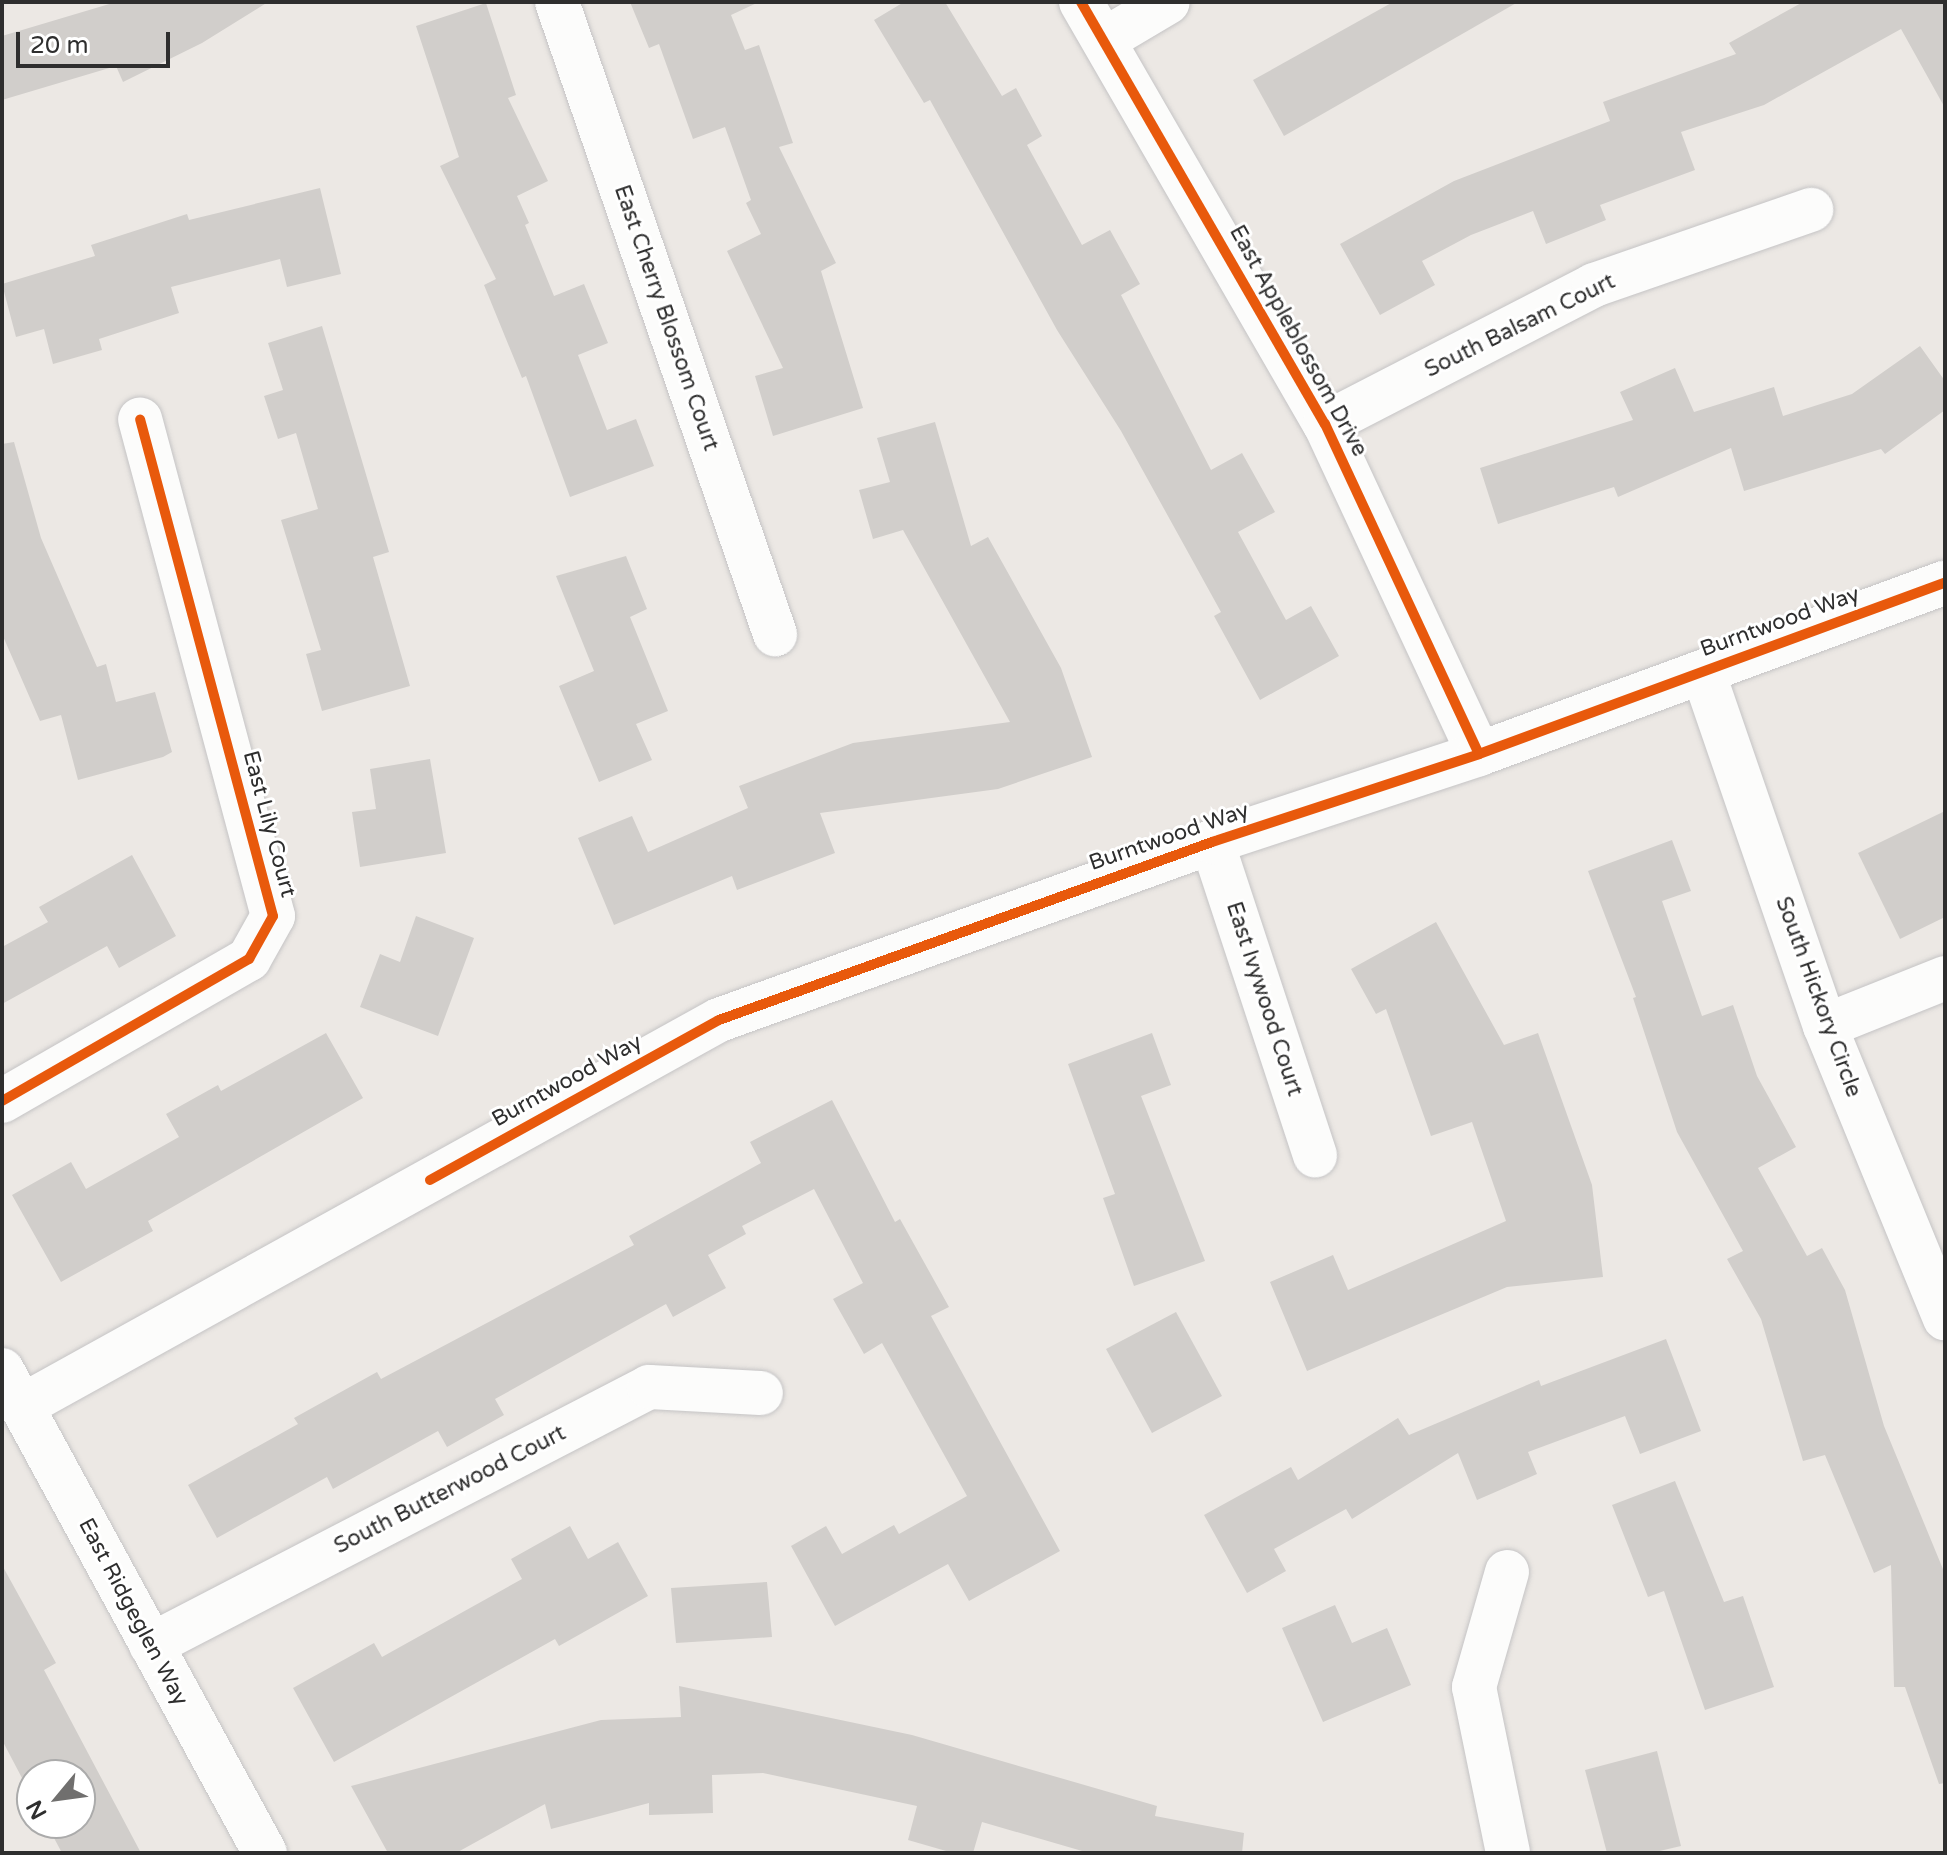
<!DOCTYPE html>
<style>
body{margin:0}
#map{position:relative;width:1947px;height:1855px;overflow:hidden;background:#ece8e4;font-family:"Varela Round",sans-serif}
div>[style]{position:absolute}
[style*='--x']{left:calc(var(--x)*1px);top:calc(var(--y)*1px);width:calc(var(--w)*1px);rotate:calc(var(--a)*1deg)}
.building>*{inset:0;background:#d1cecb}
.roads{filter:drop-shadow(0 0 2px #c5c4c5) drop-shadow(0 0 2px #c5c4c5)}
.minor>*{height:44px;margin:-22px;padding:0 22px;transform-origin:22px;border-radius:22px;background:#fcfcfb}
.cycleway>*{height:10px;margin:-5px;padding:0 5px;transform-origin:5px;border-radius:5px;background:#e8590c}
span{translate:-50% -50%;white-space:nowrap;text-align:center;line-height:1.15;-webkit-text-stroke:6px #fff;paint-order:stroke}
.street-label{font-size:22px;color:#2e2e2e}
.frame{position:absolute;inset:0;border:4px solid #2e2e2e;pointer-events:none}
.north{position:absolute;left:16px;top:1759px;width:80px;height:80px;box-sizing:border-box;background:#fff;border:2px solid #ababab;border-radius:50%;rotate:241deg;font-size:22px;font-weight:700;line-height:32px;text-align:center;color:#2e2e2e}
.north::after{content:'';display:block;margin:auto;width:28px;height:36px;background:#706f6e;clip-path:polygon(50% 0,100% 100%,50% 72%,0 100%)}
.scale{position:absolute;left:16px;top:32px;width:154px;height:36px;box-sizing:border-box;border:4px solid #2e2e2e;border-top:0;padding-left:10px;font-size:24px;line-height:28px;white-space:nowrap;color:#2e2e2e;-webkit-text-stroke:6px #fff;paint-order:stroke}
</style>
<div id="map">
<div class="building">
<div style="clip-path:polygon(116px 2px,268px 2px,202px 43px,123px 82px,116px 66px,2px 100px,2px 36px)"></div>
<div style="clip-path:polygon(630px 2px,759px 2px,731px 15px,745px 50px,759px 45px,793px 143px,779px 147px,836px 263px,821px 271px,863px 408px,773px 436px,755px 376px,783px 368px,727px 251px,761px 234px,746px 203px,751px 200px,725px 127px,693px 139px,659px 44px,649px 48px)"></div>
<div style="clip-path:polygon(904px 2px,945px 2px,1002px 96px,1016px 88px,1042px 136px,1027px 145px,1082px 245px,1110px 230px,1140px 284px,1121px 295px,1211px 470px,1242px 453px,1275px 512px,1238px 532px,1286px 620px,1311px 606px,1339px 656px,1260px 700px,1214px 616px,1221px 612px,1121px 431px,1057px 330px,930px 100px,924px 103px,874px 20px)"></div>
<div style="clip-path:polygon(1393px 2px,1518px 2px,1284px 136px,1253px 80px)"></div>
<div style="clip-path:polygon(1803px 2px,1945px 2px,1945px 108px,1901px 29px,1764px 105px,1681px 132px,1695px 170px,1600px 205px,1606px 220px,1546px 244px,1533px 211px,1471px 235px,1422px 261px,1435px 285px,1380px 315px,1340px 244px,1454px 181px,1610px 121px,1603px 102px,1736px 54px,1729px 43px)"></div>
<div style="clip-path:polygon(486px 3px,516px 95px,508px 98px,548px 181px,517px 196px,529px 223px,525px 225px,554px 296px,584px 284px,608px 343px,578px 355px,607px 430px,636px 419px,654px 466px,570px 497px,526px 376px,522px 378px,484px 285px,496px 279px,440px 166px,459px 157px,416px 26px)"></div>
<div style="clip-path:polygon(320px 188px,341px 274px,287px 287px,280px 259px,171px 287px,179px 313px,99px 339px,102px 350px,53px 364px,44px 329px,16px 337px,2px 284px,95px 256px,91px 245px,187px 214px,189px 220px)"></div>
<div style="clip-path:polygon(322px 326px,389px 552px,373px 557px,410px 686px,322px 711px,306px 654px,321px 650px,281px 520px,318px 509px,296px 433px,278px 439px,264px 396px,283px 390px,268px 343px)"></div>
<div style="clip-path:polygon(1920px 346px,1945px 381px,1945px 410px,1885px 454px,1881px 449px,1744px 491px,1731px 448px,1618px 497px,1614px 487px,1498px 524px,1480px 468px,1633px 420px,1620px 392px,1675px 368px,1694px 412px,1774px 387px,1783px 416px,1852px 394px)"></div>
<div style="clip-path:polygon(935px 422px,971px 546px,988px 537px,1061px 668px,1092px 757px,998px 789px,820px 813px,835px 853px,737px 890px,732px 876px,614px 925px,578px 838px,632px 816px,648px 852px,748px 808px,739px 786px,853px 743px,1010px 722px,903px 530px,873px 539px,859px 490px,890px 482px,877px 438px)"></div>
<div style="clip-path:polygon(14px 442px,41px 538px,97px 667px,106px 664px,116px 702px,155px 692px,172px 752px,163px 757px,78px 780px,61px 715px,40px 721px,2px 634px,2px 444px)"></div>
<div style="clip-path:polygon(626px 556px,647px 609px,630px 617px,668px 711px,636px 724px,652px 760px,599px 782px,559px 686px,594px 671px,556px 576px)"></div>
<div style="clip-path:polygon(430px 759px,446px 853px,360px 867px,352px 812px,376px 809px,370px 769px)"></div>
<div style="clip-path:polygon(1945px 811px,1945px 917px,1900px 939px,1858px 853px)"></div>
<div style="clip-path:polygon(1672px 840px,1691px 891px,1662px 901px,1702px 1016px,1733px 1005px,1757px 1076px,1796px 1147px,1758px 1168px,1807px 1256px,1822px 1248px,1845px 1290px,1884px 1426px,1945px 1574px,1945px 1783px,1939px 1784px,1905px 1687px,1894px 1687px,1891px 1565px,1874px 1573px,1825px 1455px,1803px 1461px,1761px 1319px,1727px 1259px,1743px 1251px,1677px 1132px,1633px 998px,1636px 997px,1588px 871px)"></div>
<div style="clip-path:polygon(132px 855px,176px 936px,119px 968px,107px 946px,2px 1004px,2px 947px,48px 922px,39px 907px)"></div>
<div style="clip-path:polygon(416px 916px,474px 938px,438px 1036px,360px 1007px,380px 954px,400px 962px)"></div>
<div style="clip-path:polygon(1436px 922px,1504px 1045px,1538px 1033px,1592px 1185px,1603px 1277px,1507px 1287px,1307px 1371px,1270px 1282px,1333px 1255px,1348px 1290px,1506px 1221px,1472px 1122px,1431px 1136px,1386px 1009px,1376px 1014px,1351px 969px)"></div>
<div style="clip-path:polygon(326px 1033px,363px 1098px,148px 1221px,153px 1231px,61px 1282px,12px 1195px,71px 1162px,86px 1189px,179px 1137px,166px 1114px,218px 1085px,221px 1091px)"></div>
<div style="clip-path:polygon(1152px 1033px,1171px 1085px,1141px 1096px,1205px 1261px,1134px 1286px,1103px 1198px,1115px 1194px,1068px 1064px)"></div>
<div style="clip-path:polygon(832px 1100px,895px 1222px,900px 1219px,949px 1307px,931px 1316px,1060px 1551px,969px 1601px,948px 1564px,835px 1626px,791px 1546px,826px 1526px,842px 1554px,894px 1525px,899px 1534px,967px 1496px,882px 1343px,864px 1354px,833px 1299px,863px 1283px,814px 1189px,742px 1226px,746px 1234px,708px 1255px,726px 1288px,673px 1317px,666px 1304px,495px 1399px,504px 1415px,447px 1447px,438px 1431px,333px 1489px,327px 1477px,217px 1538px,188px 1485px,298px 1424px,294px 1418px,377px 1372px,381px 1379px,634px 1245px,629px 1236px,761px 1163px,750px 1142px)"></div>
<div style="clip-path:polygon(1176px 1312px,1222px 1396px,1152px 1433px,1106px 1349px)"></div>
<div style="clip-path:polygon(1666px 1339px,1701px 1431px,1640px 1454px,1625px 1416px,1528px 1452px,1537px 1474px,1477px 1500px,1458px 1453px,1352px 1519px,1346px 1509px,1274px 1549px,1286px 1571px,1247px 1593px,1204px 1515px,1291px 1467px,1298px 1480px,1398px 1418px,1409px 1435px,1539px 1380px,1541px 1386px)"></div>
<div style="clip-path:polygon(1675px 1481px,1724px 1602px,1743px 1596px,1774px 1687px,1705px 1710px,1664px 1591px,1648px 1597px,1612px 1505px)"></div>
<div style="clip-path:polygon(570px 1526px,588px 1559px,618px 1542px,648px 1596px,559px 1646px,555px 1639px,334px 1762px,293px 1688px,374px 1643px,382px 1657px,522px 1579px,511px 1559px)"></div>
<div style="clip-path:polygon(2px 1565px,56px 1663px,44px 1670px,141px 1853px,62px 1853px,46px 1823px,80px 1823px,80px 1775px,32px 1775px,32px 1797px,2px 1740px)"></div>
<div style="clip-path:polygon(767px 1582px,772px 1637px,676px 1643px,671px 1588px)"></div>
<div style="clip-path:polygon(1335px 1605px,1352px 1643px,1387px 1628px,1411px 1685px,1323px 1722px,1282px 1628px)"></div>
<div style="clip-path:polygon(679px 1686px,912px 1735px,1157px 1806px,1155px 1816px,1244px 1833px,1242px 1853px,1089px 1853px,982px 1822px,973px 1853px,953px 1853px,908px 1840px,917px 1806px,763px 1773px,712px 1775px,713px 1813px,649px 1815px,649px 1803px,551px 1829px,545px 1804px,456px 1853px,388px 1853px,351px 1786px,601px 1720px,681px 1717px)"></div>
<div style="clip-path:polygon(1657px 1751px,1681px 1846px,1651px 1853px,1607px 1853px,1585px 1770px)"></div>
</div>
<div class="roads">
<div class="minor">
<div style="--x:557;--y:2;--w:669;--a:70.97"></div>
<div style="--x:1081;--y:2;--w:487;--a:60"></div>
<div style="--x:1325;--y:424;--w:364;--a:65"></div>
<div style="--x:1104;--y:40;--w:74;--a:-30.7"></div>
<div style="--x:1325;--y:424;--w:303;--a:-27.3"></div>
<div style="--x:1594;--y:285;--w:230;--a:-19.1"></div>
<div style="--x:1703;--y:672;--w:374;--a:71"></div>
<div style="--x:1825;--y:1026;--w:316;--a:67.7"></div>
<div style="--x:1212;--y:842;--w:330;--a:71.8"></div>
<div style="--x:1825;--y:1026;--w:129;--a:-21.8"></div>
<div style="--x:2;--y:1101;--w:285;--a:-29.9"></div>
<div style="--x:249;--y:959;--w:49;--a:-60.8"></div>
<div style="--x:273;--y:916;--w:514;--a:-104.98"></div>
<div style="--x:2;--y:1370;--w:550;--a:61.43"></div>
<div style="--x:22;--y:1406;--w:797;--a:-28.98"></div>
<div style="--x:719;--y:1020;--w:524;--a:-19.85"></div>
<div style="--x:1212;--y:842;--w:281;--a:-18.2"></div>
<div style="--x:1479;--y:754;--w:496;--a:-20.2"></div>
<div style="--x:1507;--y:1572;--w:120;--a:106"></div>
<div style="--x:1474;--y:1687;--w:169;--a:78.4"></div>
<div style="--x:151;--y:1645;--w:561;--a:-27.39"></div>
<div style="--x:649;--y:1387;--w:112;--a:3.1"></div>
</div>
</div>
<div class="cycleway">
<div style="--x:1081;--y:2;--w:487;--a:60"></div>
<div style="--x:1325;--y:424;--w:364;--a:65"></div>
<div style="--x:2;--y:1101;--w:285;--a:-29.9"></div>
<div style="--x:249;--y:959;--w:49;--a:-60.8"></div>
<div style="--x:273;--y:916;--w:514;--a:-104.98"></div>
<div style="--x:430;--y:1180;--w:330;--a:-29"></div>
<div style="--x:719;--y:1020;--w:524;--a:-19.85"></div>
<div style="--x:1212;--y:842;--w:281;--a:-18.2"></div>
<div style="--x:1479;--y:754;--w:496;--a:-20.2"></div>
</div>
<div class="street-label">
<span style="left:666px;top:318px;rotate:71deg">East Cherry Blossom Court</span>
<span style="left:1520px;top:326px;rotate:-26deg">South Balsam Court</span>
<span style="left:1298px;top:341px;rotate:61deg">East Appleblossom Drive</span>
<span style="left:1780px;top:622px;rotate:-20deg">Burntwood Way</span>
<span style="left:269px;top:824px;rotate:75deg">East Lily Court</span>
<span style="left:1169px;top:837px;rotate:-19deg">Burntwood Way</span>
<span style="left:1818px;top:997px;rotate:70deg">South Hickory Circle</span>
<span style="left:1264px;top:999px;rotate:72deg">East Ivywood Court</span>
<span style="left:567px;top:1081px;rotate:-29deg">Burntwood Way</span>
<span style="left:450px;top:1490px;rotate:-27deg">South Butterwood Court</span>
<span style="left:133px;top:1612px;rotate:62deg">East Ridgeglen Way</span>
</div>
<div class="frame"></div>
<div class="north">N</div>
<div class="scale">20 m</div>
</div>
